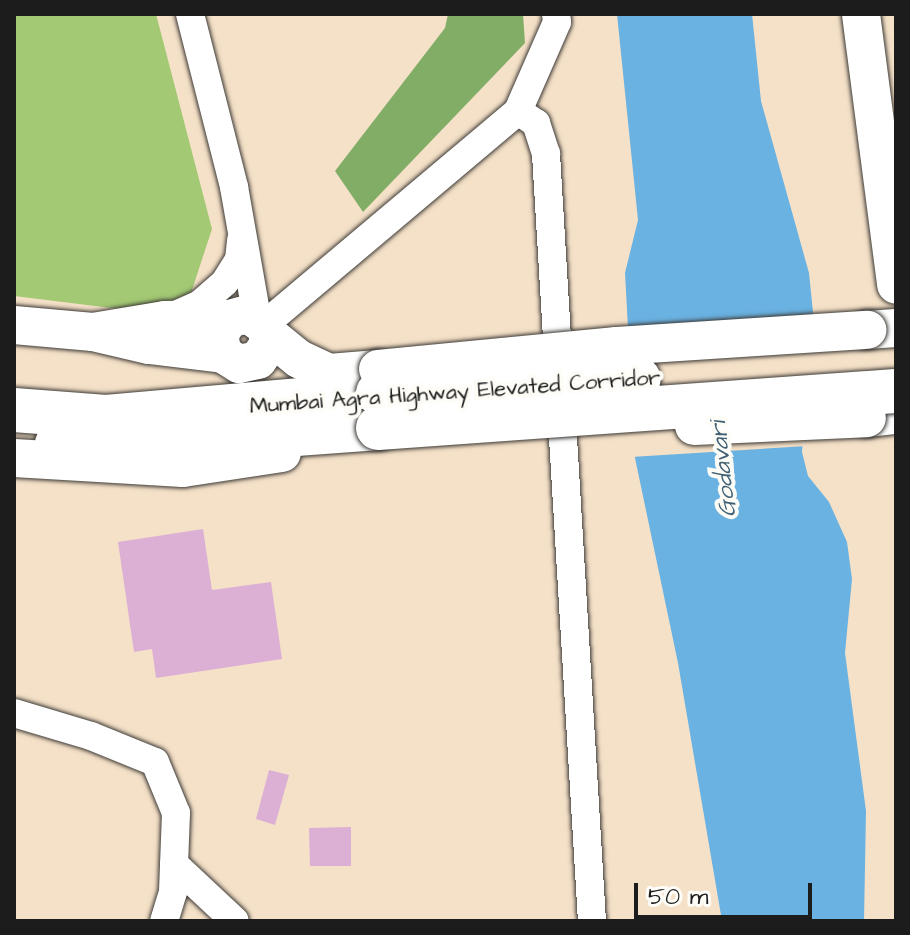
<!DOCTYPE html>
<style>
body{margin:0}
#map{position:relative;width:910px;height:935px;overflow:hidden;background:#f5e1c8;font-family:"Architects Daughter",sans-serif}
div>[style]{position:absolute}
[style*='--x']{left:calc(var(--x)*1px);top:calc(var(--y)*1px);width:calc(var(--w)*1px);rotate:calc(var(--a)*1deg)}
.green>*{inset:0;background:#a3c974}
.forest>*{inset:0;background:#82ad66}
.water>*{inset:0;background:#6ab2e2}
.pier>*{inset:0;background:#f5e1c8}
.building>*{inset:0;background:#dcb0d5}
.roads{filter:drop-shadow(0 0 2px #3d3a36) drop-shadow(0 0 2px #3d3a36)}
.street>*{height:28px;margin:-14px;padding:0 14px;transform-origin:14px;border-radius:14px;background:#fff}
.secondary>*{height:38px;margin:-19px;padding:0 19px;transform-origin:19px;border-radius:19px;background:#fff}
.highway>*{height:44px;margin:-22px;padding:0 22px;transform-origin:22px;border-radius:22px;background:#fff}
.bridges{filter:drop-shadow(0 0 2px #3d3a36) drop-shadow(0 0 2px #3d3a36)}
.secondary-bridge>*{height:38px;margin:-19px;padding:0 19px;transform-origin:19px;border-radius:19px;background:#fff}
.highway-bridge>*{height:44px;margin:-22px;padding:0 22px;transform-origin:22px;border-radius:22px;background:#fff}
span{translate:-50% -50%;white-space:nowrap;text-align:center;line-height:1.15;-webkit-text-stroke:8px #fdfcf7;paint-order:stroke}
.street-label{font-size:22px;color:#1c1c1c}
.water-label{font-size:24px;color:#3f6075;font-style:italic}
.frame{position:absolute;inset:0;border:16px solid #1c1c1c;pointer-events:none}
.scale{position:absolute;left:634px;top:883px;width:178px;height:36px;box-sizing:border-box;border:4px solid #1c1c1c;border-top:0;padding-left:10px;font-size:24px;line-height:28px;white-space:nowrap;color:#1c1c1c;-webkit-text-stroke:6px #fdfcf7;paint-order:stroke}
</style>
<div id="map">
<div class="green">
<div style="clip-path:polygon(14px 14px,156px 14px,212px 229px,191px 293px,144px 312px,14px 296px)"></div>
</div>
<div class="forest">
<div style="clip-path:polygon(448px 14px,523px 14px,525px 43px,363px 212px,335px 171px,445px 28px)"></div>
</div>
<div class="water">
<div style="clip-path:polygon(617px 14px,752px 14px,761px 101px,809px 273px,813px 312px,802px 452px,808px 476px,829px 502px,847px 542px,852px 579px,845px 653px,866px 811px,864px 921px,722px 921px,678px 663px,635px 458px,625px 273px,638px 220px)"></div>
</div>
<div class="pier">
<div style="clip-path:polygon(814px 348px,807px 446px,631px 457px,626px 361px)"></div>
</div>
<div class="building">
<div style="clip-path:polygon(203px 529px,212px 590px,271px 582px,282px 659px,156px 678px,152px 649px,134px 652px,118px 542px)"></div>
<div style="clip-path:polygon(269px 770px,289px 775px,275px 825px,256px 819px)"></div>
<div style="clip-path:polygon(351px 827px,351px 866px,310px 866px,309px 828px)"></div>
</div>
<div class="roads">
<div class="street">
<div style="--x:190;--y:14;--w:179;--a:75.7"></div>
<div style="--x:234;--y:187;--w:133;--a:80"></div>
<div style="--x:518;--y:111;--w:97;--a:-66.3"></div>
<div style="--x:557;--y:22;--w:8;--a:-97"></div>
<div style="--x:171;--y:317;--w:32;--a:-24"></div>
<div style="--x:200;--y:304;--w:33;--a:-41"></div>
<div style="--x:225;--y:282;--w:26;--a:-58"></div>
<div style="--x:239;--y:260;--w:20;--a:-84"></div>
<div style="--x:264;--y:325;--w:332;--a:-40.1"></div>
<div style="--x:518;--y:111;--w:22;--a:34"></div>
<div style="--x:536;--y:123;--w:33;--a:72"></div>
<div style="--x:546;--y:154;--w:768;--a:86.57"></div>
<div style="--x:14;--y:713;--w:80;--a:16.6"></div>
<div style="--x:91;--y:736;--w:69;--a:22.1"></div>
<div style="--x:155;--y:762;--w:55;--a:67.6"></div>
<div style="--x:176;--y:813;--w:79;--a:92.2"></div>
<div style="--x:173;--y:892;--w:30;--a:107"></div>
<div style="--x:174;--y:864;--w:83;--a:43.1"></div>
</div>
<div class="secondary">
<div style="--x:861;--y:14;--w:273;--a:82.6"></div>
<div style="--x:14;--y:325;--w:79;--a:5.1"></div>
<div style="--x:93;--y:332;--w:57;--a:13.1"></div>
<div style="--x:149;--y:345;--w:75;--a:6.9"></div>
<div style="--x:867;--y:330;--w:29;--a:-4"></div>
<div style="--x:93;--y:332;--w:73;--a:-9.5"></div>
<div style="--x:165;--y:320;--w:64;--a:-0.9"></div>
<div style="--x:229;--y:319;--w:20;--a:-15"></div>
<div style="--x:248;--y:314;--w:19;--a:35"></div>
<div style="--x:264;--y:325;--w:10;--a:66"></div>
<div style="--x:268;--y:334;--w:10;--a:84"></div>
<div style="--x:269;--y:344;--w:19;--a:125"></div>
<div style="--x:258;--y:360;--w:19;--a:168"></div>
<div style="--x:239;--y:364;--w:19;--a:-148"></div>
<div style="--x:223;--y:354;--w:19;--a:-102"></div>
<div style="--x:219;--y:335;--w:19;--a:-58"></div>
<div style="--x:268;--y:334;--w:40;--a:39"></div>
<div style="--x:299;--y:359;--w:33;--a:25"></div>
<div style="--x:329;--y:373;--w:49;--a:-4.7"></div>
<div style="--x:867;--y:418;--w:29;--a:-6"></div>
<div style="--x:14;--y:458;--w:169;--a:3.4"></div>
<div style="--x:183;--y:468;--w:100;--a:-8.6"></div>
</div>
<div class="highway">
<div style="--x:14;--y:410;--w:92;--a:4.4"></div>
<div style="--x:106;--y:417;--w:273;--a:-5"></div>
<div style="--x:57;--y:444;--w:62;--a:2.8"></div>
<div style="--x:119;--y:447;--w:260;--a:-4.2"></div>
</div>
</div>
<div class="bridges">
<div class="secondary-bridge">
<div style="--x:378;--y:369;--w:240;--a:-5.5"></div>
<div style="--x:617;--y:346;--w:251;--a:-3.7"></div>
<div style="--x:694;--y:426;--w:173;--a:-2.6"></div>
</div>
<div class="highway-bridge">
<div style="--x:378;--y:393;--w:261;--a:-3.1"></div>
<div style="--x:378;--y:428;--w:519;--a:-4.09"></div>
</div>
</div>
<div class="street-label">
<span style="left:455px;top:392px;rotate:-4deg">Mumbai Agra Highway Elevated Corridor</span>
</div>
<div class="water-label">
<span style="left:724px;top:469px;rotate:-96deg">Godavari</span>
</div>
<div class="frame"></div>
<div class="scale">50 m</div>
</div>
